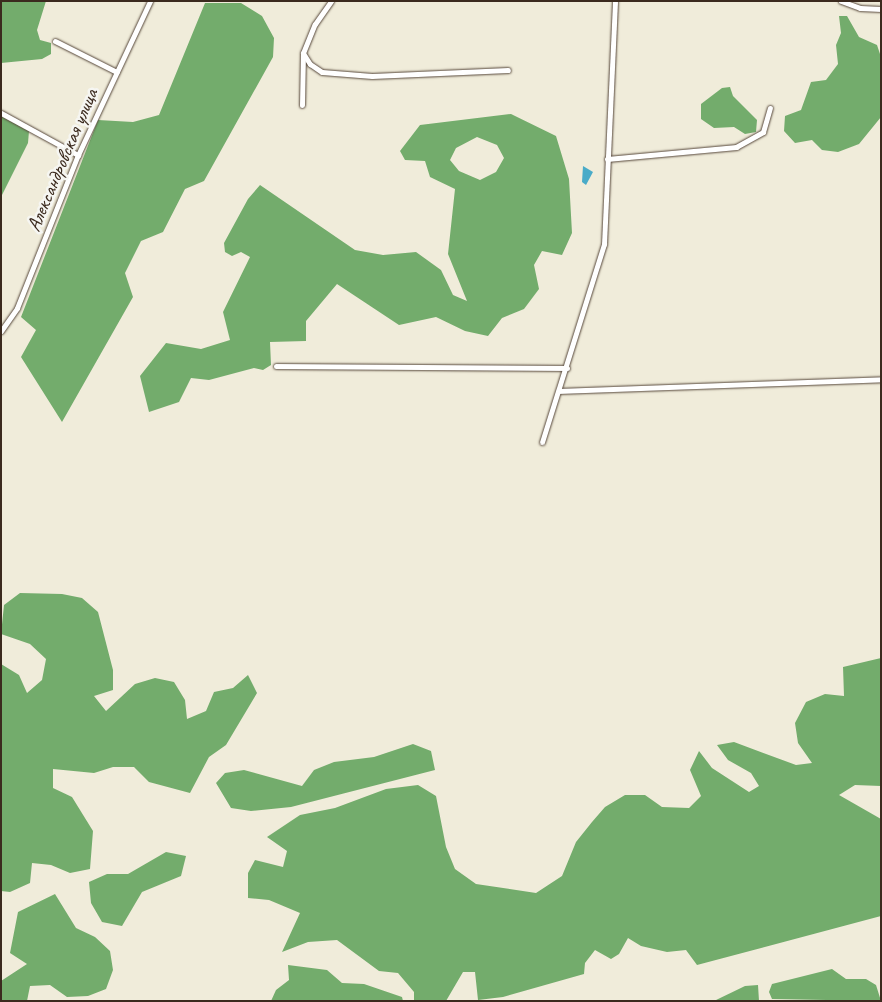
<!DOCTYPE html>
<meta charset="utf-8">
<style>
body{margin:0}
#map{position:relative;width:882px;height:1002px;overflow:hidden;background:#f0ecda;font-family:Caveat,sans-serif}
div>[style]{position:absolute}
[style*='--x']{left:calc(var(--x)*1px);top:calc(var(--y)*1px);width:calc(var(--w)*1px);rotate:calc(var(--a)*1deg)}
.forest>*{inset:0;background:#73ac6c}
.water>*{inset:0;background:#49abc8}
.roads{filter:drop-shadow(0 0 1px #56473a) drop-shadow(0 0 1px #56473a)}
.minor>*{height:5px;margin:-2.5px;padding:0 2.5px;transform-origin:2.5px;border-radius:2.5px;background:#fff}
span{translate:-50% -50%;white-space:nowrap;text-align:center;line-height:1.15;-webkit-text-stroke:5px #f6f6f2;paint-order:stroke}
.street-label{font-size:20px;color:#3b2a1e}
.frame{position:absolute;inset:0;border:2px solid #3b2a1e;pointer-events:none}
</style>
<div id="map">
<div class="forest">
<div style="clip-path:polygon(1px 1px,46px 1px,37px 30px,40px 40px,51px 43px,51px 54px,42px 59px,1px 63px)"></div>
<div style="clip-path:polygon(205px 3px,241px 3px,262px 16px,274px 38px,273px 57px,204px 181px,185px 189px,163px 232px,141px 241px,125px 273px,133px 297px,62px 422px,21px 357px,36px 330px,21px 317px,98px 120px,133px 122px,159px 115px)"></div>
<div style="clip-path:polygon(839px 16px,847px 16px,859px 37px,877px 45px,881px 57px,881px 117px,859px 144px,838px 152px,822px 150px,812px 140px,795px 143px,784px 131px,785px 116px,801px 110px,811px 82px,826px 80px,838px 64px,836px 45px,841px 33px)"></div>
<div style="clip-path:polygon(730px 87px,733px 96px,757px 120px,756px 132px,745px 134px,734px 127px,714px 128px,701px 119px,701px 104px,722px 88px)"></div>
<div style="clip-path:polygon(evenodd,511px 114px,556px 136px,569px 179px,572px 233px,562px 255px,542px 251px,534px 265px,539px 289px,524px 309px,502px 318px,488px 336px,465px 331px,436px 317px,399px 325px,337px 284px,306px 321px,306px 341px,270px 342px,271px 365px,263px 370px,254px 368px,209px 380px,191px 378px,179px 402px,149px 412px,140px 376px,166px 343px,201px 349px,230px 340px,223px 312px,250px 257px,241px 252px,232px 256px,225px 252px,224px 243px,248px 199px,260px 185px,355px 250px,383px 255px,416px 252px,441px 270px,453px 295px,467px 301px,448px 254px,455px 189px,430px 177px,425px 161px,405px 160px,400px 151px,420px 125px,511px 114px,477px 137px,497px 145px,504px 158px,496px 172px,480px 180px,459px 171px,450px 160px,456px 148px,477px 137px)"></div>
<div style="clip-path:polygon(1px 116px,29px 131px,28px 143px,1px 197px)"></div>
<div style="clip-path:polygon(20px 593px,62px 594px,82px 598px,98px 612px,113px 670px,113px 690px,94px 696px,106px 711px,135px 684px,155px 678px,174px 682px,185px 700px,187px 719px,206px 711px,214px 692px,233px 688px,248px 675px,257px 693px,226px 745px,209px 757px,190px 793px,149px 782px,134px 767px,113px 767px,94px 773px,53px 769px,53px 788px,72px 797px,93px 831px,90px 869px,70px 873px,51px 865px,32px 863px,30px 883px,10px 892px,1px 891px,1px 664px,19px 675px,27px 693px,42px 680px,46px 659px,30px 644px,1px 634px,4px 605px)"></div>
<div style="clip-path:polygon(881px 658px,881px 786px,855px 785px,839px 795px,881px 819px,881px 916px,697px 965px,686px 950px,667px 952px,641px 946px,628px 938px,619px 954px,611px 959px,595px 950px,585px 963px,584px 974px,503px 997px,478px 1000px,475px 972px,463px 972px,446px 1001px,414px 1001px,414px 992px,398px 973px,379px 971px,337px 940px,308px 942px,282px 952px,300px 913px,269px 900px,248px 898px,248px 873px,255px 860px,283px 867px,287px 851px,267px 837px,300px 815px,335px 808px,386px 789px,418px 785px,436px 796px,446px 847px,455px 869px,476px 884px,536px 893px,562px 876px,576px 842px,592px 822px,605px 807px,625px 795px,645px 795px,662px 807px,689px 808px,701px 796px,690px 770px,699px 751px,712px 768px,749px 792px,759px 786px,751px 773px,728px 760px,717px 745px,734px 742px,796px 765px,812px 763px,798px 743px,795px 723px,806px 702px,825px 694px,844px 696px,843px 667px)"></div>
<div style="clip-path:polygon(413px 744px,431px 751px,435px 770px,291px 807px,251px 811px,231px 808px,216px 783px,225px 773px,244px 770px,302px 786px,314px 770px,334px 762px,374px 757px)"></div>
<div style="clip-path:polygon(166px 852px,186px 856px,181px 876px,142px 892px,122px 926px,102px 922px,91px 903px,89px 882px,107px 874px,128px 874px)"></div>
<div style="clip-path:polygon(55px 894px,76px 928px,95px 937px,110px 951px,113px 970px,106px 989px,88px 996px,67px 997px,50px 985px,30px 986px,27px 1001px,1px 1001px,1px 981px,27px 964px,10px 953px,18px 912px)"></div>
<div style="clip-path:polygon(288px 965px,327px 970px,342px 983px,364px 984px,402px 997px,403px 1001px,271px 1001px,276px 990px,289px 980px)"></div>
<div style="clip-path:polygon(832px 969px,846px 979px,866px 979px,876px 985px,881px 1001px,772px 999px,769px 992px,772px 984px)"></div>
<div style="clip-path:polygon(758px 985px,759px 1001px,714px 1001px,745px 986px)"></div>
</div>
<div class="water">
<div style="clip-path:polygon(583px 166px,593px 172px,586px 185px,582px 182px)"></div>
</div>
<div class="roads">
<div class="minor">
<div style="--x:841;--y:1;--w:20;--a:20"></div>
<div style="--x:860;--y:8;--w:21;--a:3"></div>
<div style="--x:55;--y:41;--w:69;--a:26.6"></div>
<div style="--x:303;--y:53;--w:13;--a:58"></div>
<div style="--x:310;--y:64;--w:14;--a:34"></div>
<div style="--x:322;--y:72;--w:50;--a:4.6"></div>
<div style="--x:372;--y:76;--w:136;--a:-2.5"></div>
<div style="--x:302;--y:105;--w:52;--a:-88.9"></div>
<div style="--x:303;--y:53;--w:31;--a:-68"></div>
<div style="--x:315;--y:24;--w:28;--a:-55"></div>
<div style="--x:1;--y:113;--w:88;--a:28.6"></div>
<div style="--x:607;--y:159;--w:130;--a:-5.3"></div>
<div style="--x:736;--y:147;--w:31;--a:-29"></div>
<div style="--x:763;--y:132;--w:25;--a:-74"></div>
<div style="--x:1;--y:331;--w:28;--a:-55"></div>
<div style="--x:17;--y:308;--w:165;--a:-68.3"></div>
<div style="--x:78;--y:155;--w:170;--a:-64.9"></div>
<div style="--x:276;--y:366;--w:291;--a:0.4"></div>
<div style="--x:560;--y:391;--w:321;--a:-2.1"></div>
<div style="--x:542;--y:442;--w:207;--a:-72.6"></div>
<div style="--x:604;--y:244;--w:243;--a:-87.4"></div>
</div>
</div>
<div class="street-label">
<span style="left:62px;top:160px;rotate:-67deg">Александровская улица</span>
</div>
<div class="frame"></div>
</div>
